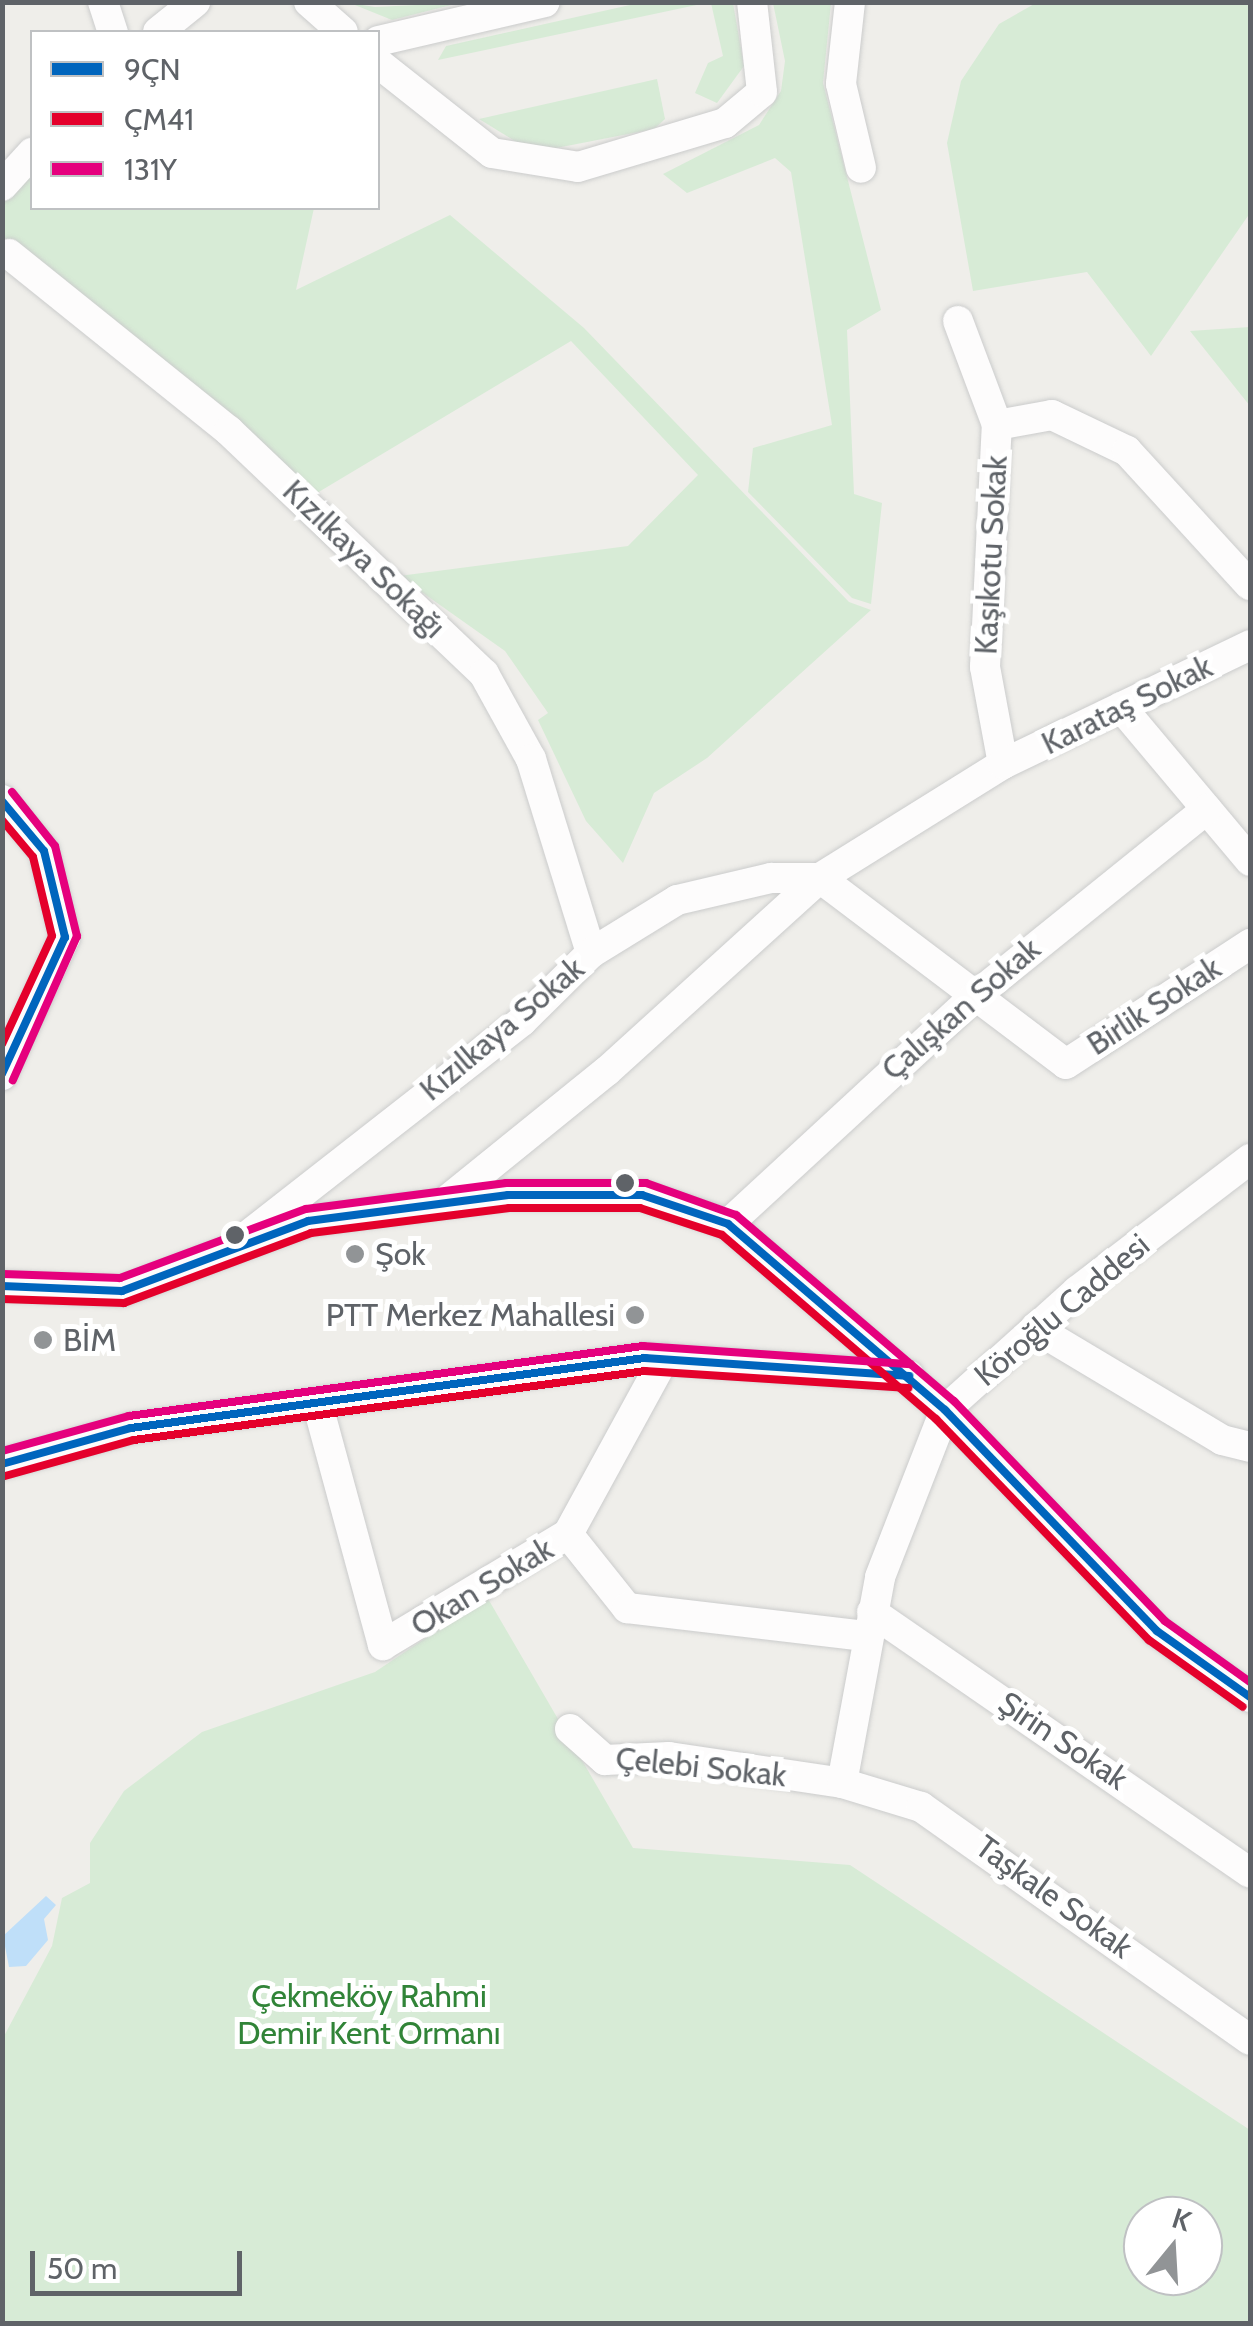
<!DOCTYPE html>
<meta charset="utf-8">
<style>
body{margin:0}
#map{position:relative;width:1253px;height:2326px;overflow:hidden;background:#efeeea;font-family:Cabin,sans-serif}
div>[style]{position:absolute}
[style*='--x']{left:calc(var(--x)*1px);top:calc(var(--y)*1px);width:calc(var(--w)*1px);rotate:calc(var(--a)*1deg)}
.green>*{inset:0;background:#d7ebd6}
.water>*{inset:0;background:#bfdff9}
.roads{filter:drop-shadow(0 0 2px #cbcccc) drop-shadow(0 0 2px #cbcccc)}
.street>*{height:30px;margin:-15px;padding:0 15px;transform-origin:15px;border-radius:15px;background:#fdfcfc}
.bus-1>*{height:8px;margin:-4px;padding:0 4px;transform-origin:4px;border-radius:4px;background:#0065bd}
.bus-2>*{height:8px;margin:-4px;padding:0 4px;transform-origin:4px;border-radius:4px;background:#e4002b}
.bus-3>*{height:8px;margin:-4px;padding:0 4px;transform-origin:4px;border-radius:4px;background:#e5007d}
.dots>*{width:28px;height:28px;translate:-50% -50%;box-sizing:border-box;border:5px solid #fff;border-radius:50%}
span{translate:-50% -50%;white-space:nowrap;text-align:center;line-height:1.15;-webkit-text-stroke:10px #fff;paint-order:stroke}
.street-label{font-size:32px;color:#5f6368}
.poi-label{font-size:32px;color:#5f6368}
.left{translate:0 -50%;text-align:left}
.right{translate:-100% -50%;text-align:right}
.park-label{font-size:32px;color:#318438}
.frame{position:absolute;inset:0;border:5px solid #5f6368;pointer-events:none}
.legend{position:absolute;left:30px;top:30px;width:350px;height:180px;box-sizing:border-box;background:#fff;border:2px solid #bfc1c3;margin:0;padding:12px 18px;list-style:none;font-size:30px;color:#5f6368}
.legend li{display:flex;align-items:center;gap:20px;height:50px}
.legend b{width:50px;border:2px solid #bfc1c3}
.north{position:absolute;left:1123px;top:2196px;width:100px;height:100px;box-sizing:border-box;background:#fff;border:2px solid #bfc1c3;border-radius:50%;rotate:18deg;font-size:28px;font-weight:700;line-height:40px;text-align:center;color:#5f6368}
.north::after{content:'';display:block;margin:auto;width:35px;height:45px;background:#919496;clip-path:polygon(50% 0,100% 100%,50% 72%,0 100%)}
.scale{position:absolute;left:30px;top:2251px;width:212px;height:45px;box-sizing:border-box;border:5px solid #5f6368;border-top:0;padding-left:12px;font-size:30px;line-height:35px;white-space:nowrap;color:#5f6368;-webkit-text-stroke:8px #fff;paint-order:stroke}
</style>
<div id="map">
<div class="green">
<div style="clip-path:polygon(350px 3px,375px 7px,459px 3px,392px 20px)"></div>
<div style="clip-path:polygon(639px 3px,706px 3px,438px 60px,446px 46px)"></div>
<div style="clip-path:polygon(711px 3px,733px 3px,744px 66px,717px 103px,695px 93px,708px 63px,723px 56px)"></div>
<div style="clip-path:polygon(773px 3px,831px 3px,823px 83px,881px 310px,847px 330px,854px 494px,882px 503px,871px 604px,852px 598px,748px 492px,753px 448px,832px 425px,791px 172px,775px 158px,687px 193px,663px 174px,759px 125px,781px 91px,785px 61px)"></div>
<div style="clip-path:polygon(1036px 3px,1250px 3px,1250px 213px,1151px 356px,1087px 272px,973px 291px,947px 143px,961px 81px,999px 24px)"></div>
<div style="clip-path:polygon(657px 79px,665px 119px,654px 129px,551px 149px,518px 143px,479px 119px)"></div>
<div style="clip-path:polygon(32px 153px,32px 208px,314px 208px,296px 290px,450px 215px,584px 328px,849px 602px,871px 610px,707px 758px,654px 793px,623px 863px,586px 821px,538px 720px,548px 713px,505px 651px,399px 576px,628px 546px,698px 475px,571px 341px,312px 496px,61px 294px,3px 236px,2px 186px)"></div>
<div style="clip-path:polygon(1250px 327px,1250px 406px,1190px 331px)"></div>
<div style="clip-path:polygon(evenodd,487px 1597px,633px 1848px,850px 1865px,1250px 2130px,1250px 2323px,3px 2324px,3px 2038px,52px 1946px,62px 1898px,90px 1883px,90px 1843px,124px 1791px,202px 1732px,375px 1672px,487px 1597px,1143px 2216px,1203px 2216px,1203px 2276px,1143px 2276px,1143px 2216px)"></div>
</div>
<div class="water">
<div style="clip-path:polygon(46px 1896px,56px 1905px,44px 1919px,48px 1940px,26px 1966px,9px 1967px,3px 1936px)"></div>
</div>
<div class="roads">
<div class="street">
<div style="--x:103;--y:2;--w:32;--a:72"></div>
<div style="--x:309;--y:2;--w:45;--a:41.4"></div>
<div style="--x:850;--y:2;--w:82;--a:96.3"></div>
<div style="--x:841;--y:84;--w:86;--a:76.6"></div>
<div style="--x:158;--y:32;--w:48;--a:-39"></div>
<div style="--x:378;--y:41;--w:171;--a:-13.1"></div>
<div style="--x:378;--y:63;--w:145;--a:38.3"></div>
<div style="--x:492;--y:153;--w:87;--a:9.2"></div>
<div style="--x:578;--y:167;--w:153;--a:-16.7"></div>
<div style="--x:725;--y:123;--w:48;--a:-40"></div>
<div style="--x:762;--y:92;--w:91;--a:-96.3"></div>
<div style="--x:2;--y:186;--w:45;--a:-47.7"></div>
<div style="--x:9;--y:254;--w:282;--a:38.8"></div>
<div style="--x:229;--y:431;--w:352;--a:43.6"></div>
<div style="--x:484;--y:674;--w:97;--a:61.1"></div>
<div style="--x:531;--y:759;--w:203;--a:72.8"></div>
<div style="--x:958;--y:321;--w:111;--a:69.4"></div>
<div style="--x:1121;--y:707;--w:201;--a:50"></div>
<div style="--x:1003;--y:764;--w:99;--a:-100.5"></div>
<div style="--x:985;--y:667;--w:242;--a:-87.2"></div>
<div style="--x:997;--y:425;--w:56;--a:-10.3"></div>
<div style="--x:1052;--y:415;--w:83;--a:25.6"></div>
<div style="--x:1127;--y:451;--w:182;--a:47.5"></div>
<div style="--x:2;--y:800;--w:66;--a:50.5"></div>
<div style="--x:44;--y:851;--w:89;--a:76.3"></div>
<div style="--x:65;--y:937;--w:152;--a:114.5"></div>
<div style="--x:820;--y:878;--w:308;--a:37.1"></div>
<div style="--x:1066;--y:1064;--w:220;--a:-33.1"></div>
<div style="--x:445;--y:1202;--w:208;--a:-39"></div>
<div style="--x:607;--y:1071;--w:287;--a:-42.2"></div>
<div style="--x:820;--y:878;--w:216;--a:-31.9"></div>
<div style="--x:1003;--y:764;--w:274;--a:-25.7"></div>
<div style="--x:728;--y:1224;--w:335;--a:-42.7"></div>
<div style="--x:974;--y:997;--w:299;--a:-38.9"></div>
<div style="--x:242;--y:1240;--w:355;--a:-38"></div>
<div style="--x:522;--y:1021;--w:97;--a:-44.6"></div>
<div style="--x:591;--y:953;--w:101;--a:-31.6"></div>
<div style="--x:677;--y:900;--w:97;--a:-13.2"></div>
<div style="--x:771;--y:878;--w:49;--a:0"></div>
<div style="--x:2;--y:1286;--w:120;--a:2.4"></div>
<div style="--x:122;--y:1291;--w:199;--a:-20.6"></div>
<div style="--x:308;--y:1221;--w:202;--a:-7.4"></div>
<div style="--x:508;--y:1195;--w:134;--a:0"></div>
<div style="--x:642;--y:1195;--w:91;--a:18.6"></div>
<div style="--x:728;--y:1224;--w:286;--a:40.6"></div>
<div style="--x:945;--y:1410;--w:306;--a:46.2"></div>
<div style="--x:1157;--y:1631;--w:114;--a:35.4"></div>
<div style="--x:1035;--y:1328;--w:218;--a:30.9"></div>
<div style="--x:1222;--y:1440;--w:29;--a:14"></div>
<div style="--x:318;--y:1406;--w:248;--a:74.8"></div>
<div style="--x:383;--y:1645;--w:216;--a:-31"></div>
<div style="--x:568;--y:1534;--w:200;--a:-61.3"></div>
<div style="--x:2;--y:1464;--w:134;--a:-15.6"></div>
<div style="--x:131;--y:1428;--w:519;--a:-7.76"></div>
<div style="--x:645;--y:1358;--w:265;--a:3.9"></div>
<div style="--x:568;--y:1534;--w:95;--a:51.4"></div>
<div style="--x:627;--y:1608;--w:242;--a:6.7"></div>
<div style="--x:872;--y:1612;--w:459;--a:34.6"></div>
<div style="--x:570;--y:1729;--w:47;--a:41.5"></div>
<div style="--x:605;--y:1760;--w:64;--a:-2.7"></div>
<div style="--x:669;--y:1757;--w:175;--a:8.5"></div>
<div style="--x:842;--y:1783;--w:83;--a:16.9"></div>
<div style="--x:921;--y:1807;--w:403;--a:35.3"></div>
<div style="--x:842;--y:1783;--w:209;--a:-79.5"></div>
<div style="--x:880;--y:1577;--w:179;--a:-68.7"></div>
<div style="--x:945;--y:1410;--w:178;--a:-42"></div>
<div style="--x:1077;--y:1291;--w:218;--a:-37.3"></div>
</div>
</div>
<div class="bus-1">
<div style="--x:2;--y:801;--w:65;--a:50"></div>
<div style="--x:44;--y:851;--w:89;--a:76.3"></div>
<div style="--x:65;--y:937;--w:151;--a:114.7"></div>
<div style="--x:2;--y:1286;--w:120;--a:2.4"></div>
<div style="--x:122;--y:1291;--w:199;--a:-20.6"></div>
<div style="--x:308;--y:1221;--w:202;--a:-7.4"></div>
<div style="--x:508;--y:1195;--w:134;--a:0"></div>
<div style="--x:642;--y:1195;--w:91;--a:18.6"></div>
<div style="--x:728;--y:1224;--w:286;--a:40.6"></div>
<div style="--x:945;--y:1410;--w:306;--a:46.2"></div>
<div style="--x:1157;--y:1631;--w:114;--a:35.4"></div>
<div style="--x:2;--y:1464;--w:134;--a:-15.6"></div>
<div style="--x:131;--y:1428;--w:519;--a:-7.76"></div>
<div style="--x:645;--y:1358;--w:265;--a:3.9"></div>
</div>
<div class="bus-2">
<div style="--x:2;--y:820;--w:48;--a:50"></div>
<div style="--x:33;--y:857;--w:81;--a:76.5"></div>
<div style="--x:52;--y:936;--w:119;--a:114.8"></div>
<div style="--x:2;--y:1299;--w:122;--a:1.9"></div>
<div style="--x:124;--y:1303;--w:200;--a:-20.5"></div>
<div style="--x:311;--y:1233;--w:200;--a:-7.2"></div>
<div style="--x:509;--y:1208;--w:131;--a:0"></div>
<div style="--x:640;--y:1208;--w:86;--a:18.2"></div>
<div style="--x:722;--y:1235;--w:282;--a:40.7"></div>
<div style="--x:936;--y:1419;--w:307;--a:46.1"></div>
<div style="--x:1149;--y:1640;--w:115;--a:35.5"></div>
<div style="--x:5;--y:1476;--w:134;--a:-15.6"></div>
<div style="--x:134;--y:1440;--w:516;--a:-7.69"></div>
<div style="--x:645;--y:1371;--w:264;--a:3.7"></div>
</div>
<div class="bus-3">
<div style="--x:12;--y:792;--w:69;--a:51.5"></div>
<div style="--x:55;--y:846;--w:93;--a:76.3"></div>
<div style="--x:77;--y:936;--w:158;--a:114"></div>
<div style="--x:3;--y:1274;--w:117;--a:2"></div>
<div style="--x:120;--y:1278;--w:198;--a:-20.4"></div>
<div style="--x:306;--y:1209;--w:202;--a:-7.4"></div>
<div style="--x:506;--y:1183;--w:140;--a:0"></div>
<div style="--x:646;--y:1183;--w:96;--a:19.6"></div>
<div style="--x:736;--y:1215;--w:287;--a:40.5"></div>
<div style="--x:954;--y:1401;--w:305;--a:46.2"></div>
<div style="--x:1165;--y:1621;--w:105;--a:35.7"></div>
<div style="--x:2;--y:1451;--w:132;--a:-15.4"></div>
<div style="--x:129;--y:1416;--w:519;--a:-7.76"></div>
<div style="--x:643;--y:1346;--w:268;--a:3.9"></div>
</div>
<div class="dots">
<div style="left:625px;top:1183px;background:#5f6368"></div>
<div style="left:235px;top:1235px;background:#5f6368"></div>
<div style="left:355px;top:1254px;background:#919496"></div>
<div style="left:635px;top:1315px;background:#919496"></div>
<div style="left:43px;top:1340px;background:#919496"></div>
</div>
<div class="street-label">
<span style="left:991px;top:555px;rotate:-87deg">Kaşıkotu Sokak</span>
<span style="left:364px;top:559px;rotate:44deg">Kızılkaya Sokağı</span>
<span style="left:1127px;top:705px;rotate:-26deg">Karataş Sokak</span>
<span style="left:1154px;top:1006px;rotate:-33deg">Birlik Sokak</span>
<span style="left:961px;top:1009px;rotate:-41deg">Çalışkan Sokak</span>
<span style="left:502px;top:1029px;rotate:-40deg">Kızılkaya Sokak</span>
<span style="left:1062px;top:1310px;rotate:-40deg">Köroğlu Caddesi</span>
<span style="left:482px;top:1587px;rotate:-31deg">Okan Sokak</span>
<span style="left:1063px;top:1741px;rotate:34deg">Şirin Sokak</span>
<span style="left:701px;top:1767px;rotate:6deg">Çelebi Sokak</span>
<span style="left:1054px;top:1897px;rotate:36deg">Taşkale Sokak</span>
</div>
<div class="poi-label">
<span class="left" style="left:375px;top:1254px">Şok</span>
<span class="right" style="left:615px;top:1315px">PTT Merkez Mahallesi</span>
<span class="left" style="left:63px;top:1340px">BİM</span>
</div>
<div class="park-label">
<span style="left:369px;top:2015px">Çekmeköy Rahmi<br>Demir Kent Ormanı</span>
</div>
<div class="frame"></div>
<ul class="legend">
<li><b style="height:12px;background:#0065bd"></b>9ÇN</li>
<li><b style="height:12px;background:#e4002b"></b>ÇM41</li>
<li><b style="height:12px;background:#e5007d"></b>131Y</li>
</ul>
<div class="north">K</div>
<div class="scale">50 m</div>
</div>
